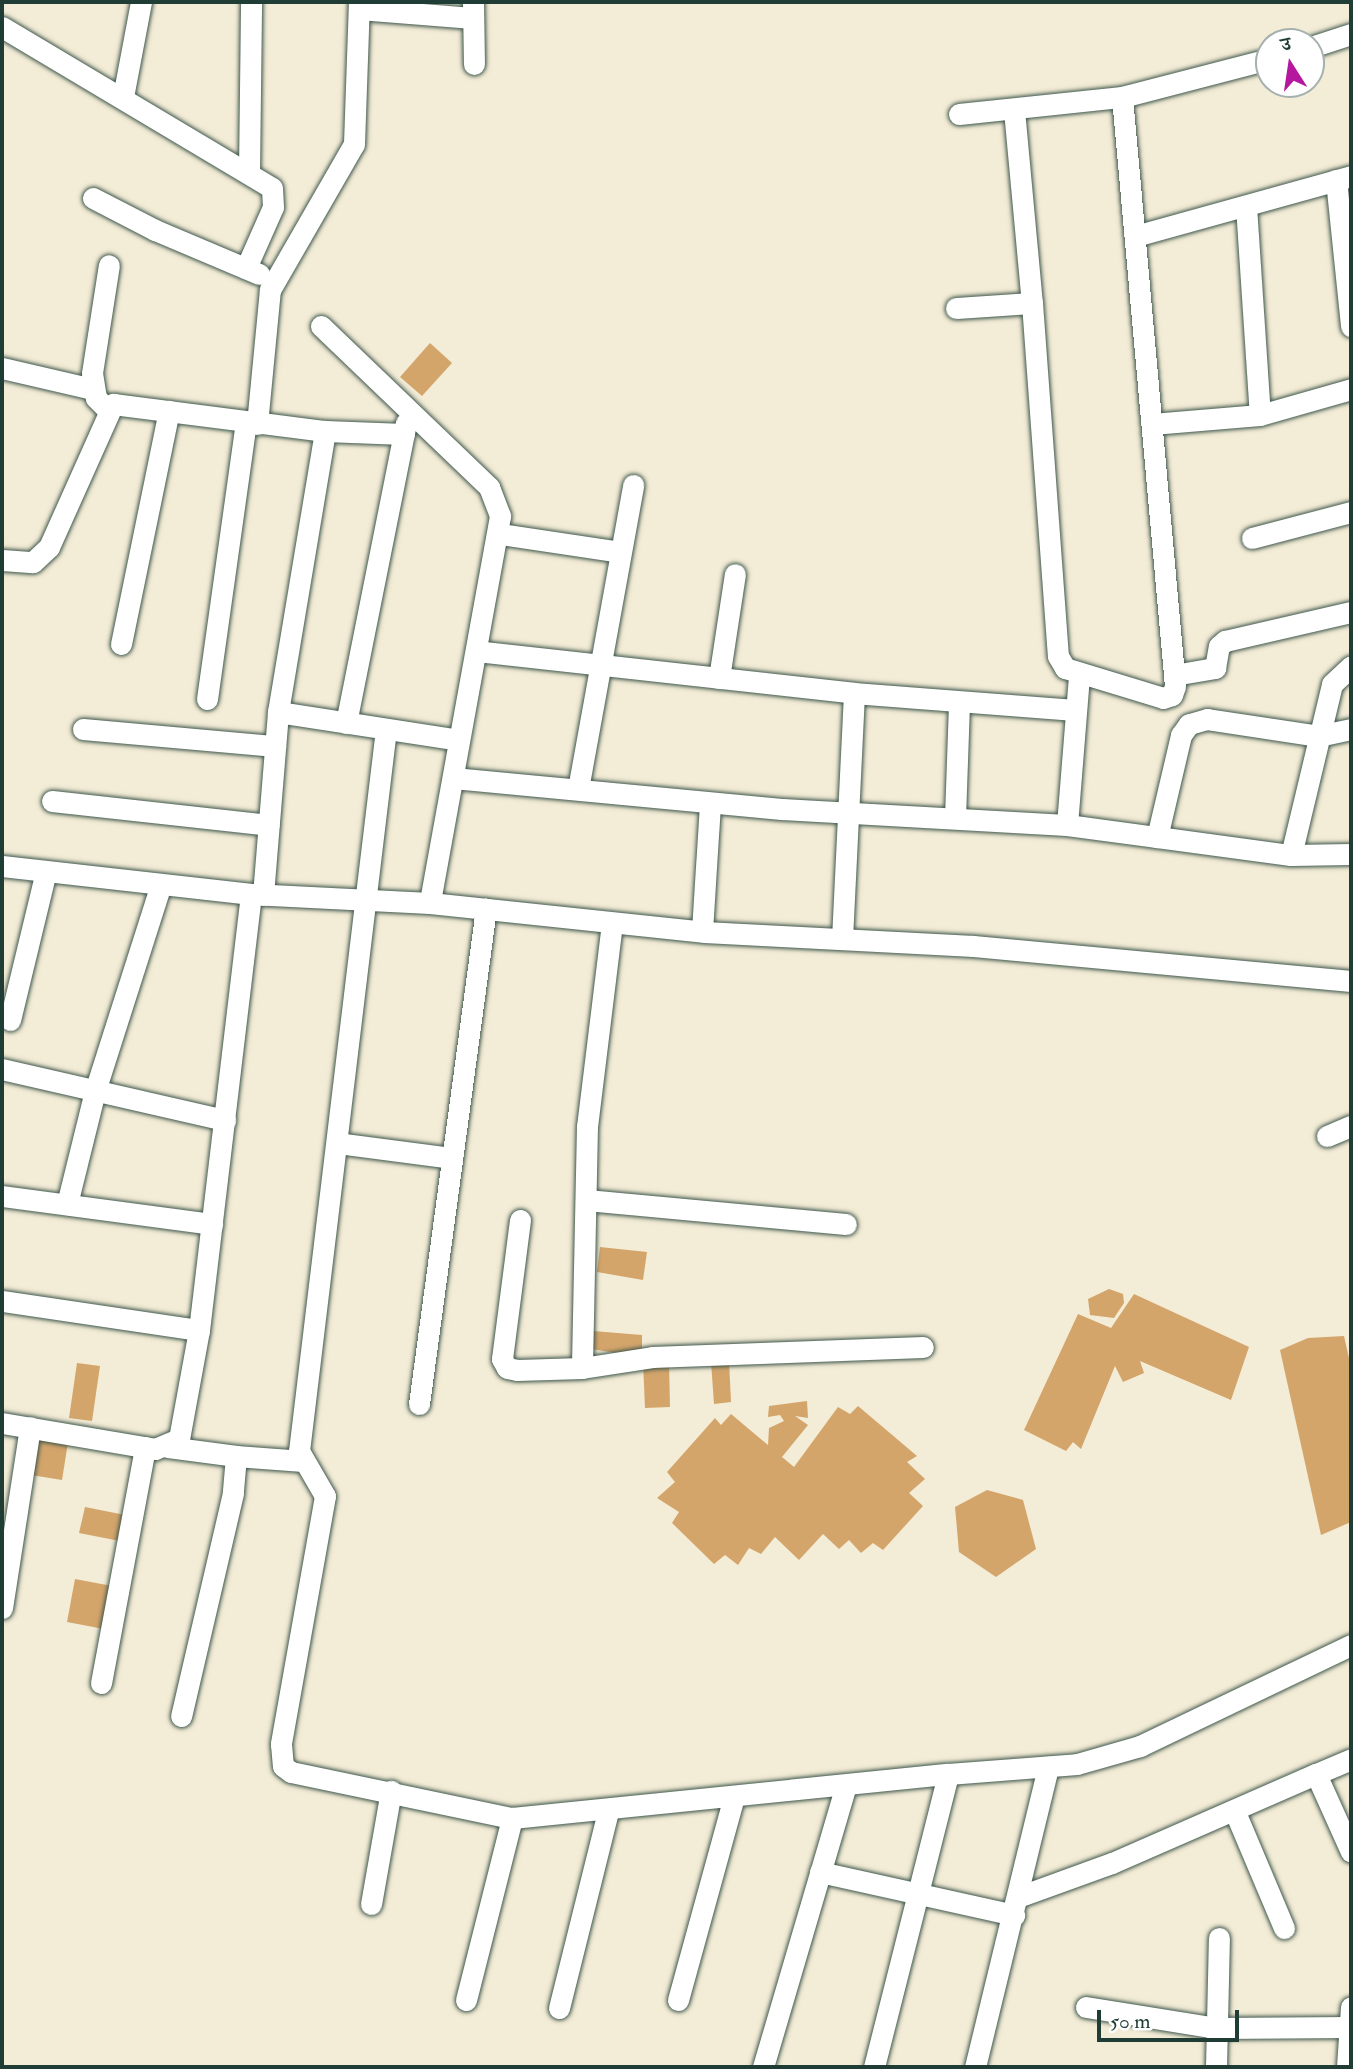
<!DOCTYPE html>
<meta charset="utf-8">
<style>
body{margin:0}
#map{position:relative;width:1353px;height:2069px;overflow:hidden;background:#f3ecd6;font-family:"IM FELL Double Pica","Noto Serif Devanagari",serif}
div>[style]{position:absolute}
[style*='--x']{left:calc(var(--x)*1px);top:calc(var(--y)*1px);width:calc(var(--w)*1px);rotate:calc(var(--a)*1deg)}
.building>*{inset:0;background:#d4a56b}
.roads{filter:drop-shadow(0 0 2px #3f574c) drop-shadow(0 0 2px #3f574c)}
.minor>*{height:21px;margin:-10.5px;padding:0 10.5px;transform-origin:10.5px;border-radius:10.5px;background:#fff}
span{translate:-50% -50%;white-space:nowrap;text-align:center;line-height:1.15;-webkit-text-stroke:7px #fff;paint-order:stroke}
.frame{position:absolute;inset:0;border:4px solid #1f3d34;pointer-events:none}
.north{position:absolute;left:1255px;top:28px;width:70px;height:70px;box-sizing:border-box;background:#fff;border:2px solid #a5b1ae;border-radius:50%;rotate:348deg;font-size:19px;font-weight:700;line-height:28px;text-align:center;color:#1f3d34}
.north::after{content:'';display:block;margin:auto;width:24px;height:32px;background:#b5179e;clip-path:polygon(50% 0,100% 100%,50% 72%,0 100%)}
.scale{position:absolute;left:1097px;top:2010px;width:142px;height:32px;box-sizing:border-box;border:4px solid #1f3d34;border-top:0;padding-left:9px;font-size:21px;line-height:24px;white-space:nowrap;color:#1f3d34;-webkit-text-stroke:5px #fff;paint-order:stroke}
</style>
<div id="map">
<div class="building">
<div style="clip-path:polygon(430px 343px,452px 363px,422px 396px,400px 377px)"></div>
<div style="clip-path:polygon(600px 1247px,647px 1252px,643px 1280px,597px 1272px)"></div>
<div style="clip-path:polygon(1109px 1289px,1123px 1294px,1124px 1303px,1114px 1318px,1090px 1315px,1088px 1299px)"></div>
<div style="clip-path:polygon(1134px 1294px,1249px 1347px,1231px 1400px,1140px 1361px,1144px 1373px,1123px 1382px,1115px 1366px,1081px 1449px,1073px 1442px,1066px 1451px,1024px 1430px,1078px 1314px,1111px 1328px)"></div>
<div style="clip-path:polygon(593px 1331px,642px 1335px,642px 1357px,591px 1349px)"></div>
<div style="clip-path:polygon(1344px 1336px,1351px 1367px,1351px 1522px,1321px 1535px,1280px 1350px,1308px 1338px)"></div>
<div style="clip-path:polygon(729px 1361px,731px 1402px,714px 1404px,711px 1362px)"></div>
<div style="clip-path:polygon(643px 1362px,669px 1362px,670px 1407px,645px 1408px)"></div>
<div style="clip-path:polygon(77px 1363px,100px 1366px,92px 1421px,69px 1418px)"></div>
<div style="clip-path:polygon(807px 1401px,808px 1418px,795px 1416px,808px 1425px,782px 1457px,794px 1467px,838px 1407px,850px 1414px,858px 1406px,917px 1456px,907px 1462px,925px 1479px,909px 1493px,923px 1506px,883px 1550px,873px 1543px,861px 1553px,849px 1540px,839px 1549px,823px 1534px,799px 1560px,775px 1537px,761px 1554px,749px 1548px,738px 1565px,725px 1555px,714px 1564px,672px 1523px,679px 1512px,657px 1498px,675px 1482px,667px 1472px,715px 1418px,721px 1425px,731px 1414px,768px 1445px,769px 1428px,784px 1421px,780px 1415px,768px 1417px,769px 1406px)"></div>
<div style="clip-path:polygon(37px 1432px,69px 1436px,62px 1480px,31px 1475px)"></div>
<div style="clip-path:polygon(987px 1490px,1023px 1500px,1036px 1549px,996px 1577px,959px 1552px,955px 1507px)"></div>
<div style="clip-path:polygon(85px 1507px,125px 1515px,120px 1541px,79px 1533px)"></div>
<div style="clip-path:polygon(75px 1579px,112px 1586px,104px 1629px,67px 1622px)"></div>
</div>
<div class="roads">
<div class="minor">
<div style="--x:473;--y:2;--w:62;--a:89.1"></div>
<div style="--x:359;--y:9;--w:114;--a:4.5"></div>
<div style="--x:2;--y:27;--w:314;--a:30.8"></div>
<div style="--x:272;--y:188;--w:19;--a:87"></div>
<div style="--x:273;--y:207;--w:67;--a:113.9"></div>
<div style="--x:1311;--y:47;--w:42;--a:-18"></div>
<div style="--x:123;--y:97;--w:97;--a:-79.3"></div>
<div style="--x:1014;--y:110;--w:194;--a:84.7"></div>
<div style="--x:959;--y:114;--w:164;--a:-6"></div>
<div style="--x:1122;--y:97;--w:152;--a:-14.5"></div>
<div style="--x:249;--y:172;--w:170;--a:-89.3"></div>
<div style="--x:1336;--y:180;--w:147;--a:84.1"></div>
<div style="--x:93;--y:198;--w:70;--a:27.3"></div>
<div style="--x:155;--y:230;--w:113;--a:22.9"></div>
<div style="--x:1246;--y:206;--w:209;--a:86.2"></div>
<div style="--x:1135;--y:236;--w:224;--a:-15.5"></div>
<div style="--x:956;--y:308;--w:76;--a:-3.8"></div>
<div style="--x:1032;--y:303;--w:354;--a:85.8"></div>
<div style="--x:1058;--y:656;--w:14;--a:60"></div>
<div style="--x:1065;--y:668;--w:102;--a:17"></div>
<div style="--x:1163;--y:698;--w:9;--a:-18"></div>
<div style="--x:1172;--y:695;--w:9;--a:-72"></div>
<div style="--x:1175;--y:686;--w:591;--a:-95.14"></div>
<div style="--x:321;--y:326;--w:233;--a:43.8"></div>
<div style="--x:489;--y:487;--w:31;--a:69"></div>
<div style="--x:500;--y:516;--w:393;--a:100.3"></div>
<div style="--x:2;--y:368;--w:93;--a:13"></div>
<div style="--x:107;--y:409;--w:16;--a:-135"></div>
<div style="--x:96;--y:398;--w:25;--a:-99"></div>
<div style="--x:92;--y:373;--w:109;--a:-81.1"></div>
<div style="--x:257;--y:424;--w:135;--a:-84.5"></div>
<div style="--x:270;--y:290;--w:168;--a:-60.1"></div>
<div style="--x:354;--y:144;--w:142;--a:-88"></div>
<div style="--x:1152;--y:424;--w:108;--a:-4.8"></div>
<div style="--x:1260;--y:415;--w:95;--a:-15.9"></div>
<div style="--x:500;--y:534;--w:121;--a:8.5"></div>
<div style="--x:1252;--y:538;--w:102;--a:-14.7"></div>
<div style="--x:2;--y:560;--w:31;--a:4"></div>
<div style="--x:33;--y:562;--w:22;--a:-43"></div>
<div style="--x:49;--y:547;--w:157;--a:-65.9"></div>
<div style="--x:113;--y:404;--w:214;--a:7.3"></div>
<div style="--x:325;--y:431;--w:79;--a:2.2"></div>
<div style="--x:121;--y:644;--w:238;--a:-78.4"></div>
<div style="--x:476;--y:651;--w:380;--a:6.3"></div>
<div style="--x:854;--y:693;--w:221;--a:4.4"></div>
<div style="--x:1174;--y:675;--w:42;--a:-9.7"></div>
<div style="--x:1215;--y:668;--w:22;--a:-80"></div>
<div style="--x:1219;--y:646;--w:8;--a:-40"></div>
<div style="--x:1225;--y:641;--w:129;--a:-13"></div>
<div style="--x:719;--y:678;--w:105;--a:-81.3"></div>
<div style="--x:207;--y:699;--w:279;--a:-82"></div>
<div style="--x:278;--y:712;--w:183;--a:8.8"></div>
<div style="--x:346;--y:723;--w:306;--a:-78.7"></div>
<div style="--x:83;--y:729;--w:193;--a:5.1"></div>
<div style="--x:386;--y:729;--w:727;--a:96.87"></div>
<div style="--x:299;--y:1451;--w:52;--a:60"></div>
<div style="--x:325;--y:1496;--w:252;--a:100.1"></div>
<div style="--x:281;--y:1744;--w:22;--a:85"></div>
<div style="--x:283;--y:1766;--w:10;--a:37"></div>
<div style="--x:291;--y:1772;--w:226;--a:11.8"></div>
<div style="--x:512;--y:1818;--w:438;--a:-5.8"></div>
<div style="--x:1351;--y:729;--w:33;--a:168"></div>
<div style="--x:1319;--y:736;--w:113;--a:-171.4"></div>
<div style="--x:1207;--y:719;--w:19;--a:164"></div>
<div style="--x:1189;--y:724;--w:14;--a:126"></div>
<div style="--x:1181;--y:735;--w:105;--a:103.2"></div>
<div style="--x:1157;--y:837;--w:135;--a:7.7"></div>
<div style="--x:1291;--y:855;--w:60;--a:-1"></div>
<div style="--x:453;--y:778;--w:330;--a:5.4"></div>
<div style="--x:782;--y:809;--w:285;--a:3.2"></div>
<div style="--x:1067;--y:825;--w:91;--a:7.6"></div>
<div style="--x:578;--y:789;--w:309;--a:-79.7"></div>
<div style="--x:52;--y:801;--w:218;--a:6.3"></div>
<div style="--x:955;--y:818;--w:114;--a:-88"></div>
<div style="--x:1067;--y:825;--w:149;--a:-85.4"></div>
<div style="--x:1291;--y:855;--w:176;--a:-76.5"></div>
<div style="--x:1332;--y:684;--w:26;--a:-43"></div>
<div style="--x:2;--y:866;--w:251;--a:6.4"></div>
<div style="--x:251;--y:894;--w:179;--a:2.9"></div>
<div style="--x:430;--y:903;--w:277;--a:6"></div>
<div style="--x:705;--y:932;--w:268;--a:3"></div>
<div style="--x:973;--y:946;--w:380;--a:5.3"></div>
<div style="--x:263;--y:895;--w:184;--a:-85.3"></div>
<div style="--x:278;--y:712;--w:285;--a:-80.5"></div>
<div style="--x:612;--y:923;--w:205;--a:97"></div>
<div style="--x:587;--y:1126;--w:242;--a:91.2"></div>
<div style="--x:582;--y:1368;--w:71;--a:-8.9"></div>
<div style="--x:652;--y:1357;--w:271;--a:-2.1"></div>
<div style="--x:702;--y:931;--w:128;--a:-86.4"></div>
<div style="--x:842;--y:939;--w:246;--a:-87.2"></div>
<div style="--x:10;--y:1020;--w:153;--a:-76.4"></div>
<div style="--x:2;--y:1069;--w:229;--a:12.9"></div>
<div style="--x:1327;--y:1136;--w:26;--a:-23"></div>
<div style="--x:337;--y:1143;--w:116;--a:7.4"></div>
<div style="--x:2;--y:1196;--w:212;--a:7.6"></div>
<div style="--x:586;--y:1200;--w:261;--a:5.3"></div>
<div style="--x:67;--y:1204;--w:116;--a:-76.1"></div>
<div style="--x:95;--y:1091;--w:217;--a:-72.3"></div>
<div style="--x:520;--y:1220;--w:140;--a:97.4"></div>
<div style="--x:502;--y:1359;--w:10;--a:61"></div>
<div style="--x:507;--y:1368;--w:10;--a:11"></div>
<div style="--x:517;--y:1370;--w:65;--a:-1.8"></div>
<div style="--x:2;--y:1301;--w:199;--a:8.4"></div>
<div style="--x:419;--y:1404;--w:500;--a:-82.3"></div>
<div style="--x:2;--y:1423;--w:155;--a:9.6"></div>
<div style="--x:155;--y:1449;--w:26;--a:-23"></div>
<div style="--x:179;--y:1439;--w:111;--a:-79.6"></div>
<div style="--x:199;--y:1330;--w:439;--a:-83.2"></div>
<div style="--x:168;--y:1447;--w:69;--a:7.5"></div>
<div style="--x:236;--y:1456;--w:37;--a:95"></div>
<div style="--x:233;--y:1493;--w:229;--a:103.1"></div>
<div style="--x:236;--y:1456;--w:67;--a:4.3"></div>
<div style="--x:2;--y:1608;--w:183;--a:-81.2"></div>
<div style="--x:101;--y:1683;--w:240;--a:-79.4"></div>
<div style="--x:1316;--y:1774;--w:38;--a:-23"></div>
<div style="--x:1235;--y:1812;--w:126;--a:67.1"></div>
<div style="--x:820;--y:1872;--w:199;--a:12.5"></div>
<div style="--x:1018;--y:1897;--w:100;--a:-19.9"></div>
<div style="--x:1112;--y:1863;--w:223;--a:-23.6"></div>
<div style="--x:1316;--y:1774;--w:85;--a:65.8"></div>
<div style="--x:371;--y:1904;--w:115;--a:-80"></div>
<div style="--x:466;--y:2000;--w:188;--a:-75.8"></div>
<div style="--x:678;--y:2000;--w:211;--a:-74.6"></div>
<div style="--x:1086;--y:2007;--w:133;--a:9.1"></div>
<div style="--x:1217;--y:2028;--w:134;--a:-0.4"></div>
<div style="--x:559;--y:2008;--w:203;--a:-76"></div>
<div style="--x:763;--y:2067;--w:294;--a:-73.6"></div>
<div style="--x:874;--y:2067;--w:302;--a:-75.8"></div>
<div style="--x:948;--y:1774;--w:129;--a:-4.4"></div>
<div style="--x:1077;--y:1764;--w:66;--a:-15.9"></div>
<div style="--x:1140;--y:1746;--w:234;--a:-25.6"></div>
<div style="--x:975;--y:2067;--w:309;--a:-76.3"></div>
<div style="--x:1216;--y:2067;--w:129;--a:-88.7"></div>
<div style="--x:1347;--y:2067;--w:60;--a:-86.2"></div>
</div>
</div>
<div class="frame"></div>
<div class="north">उ</div>
<div class="scale">50 m</div>
</div>
